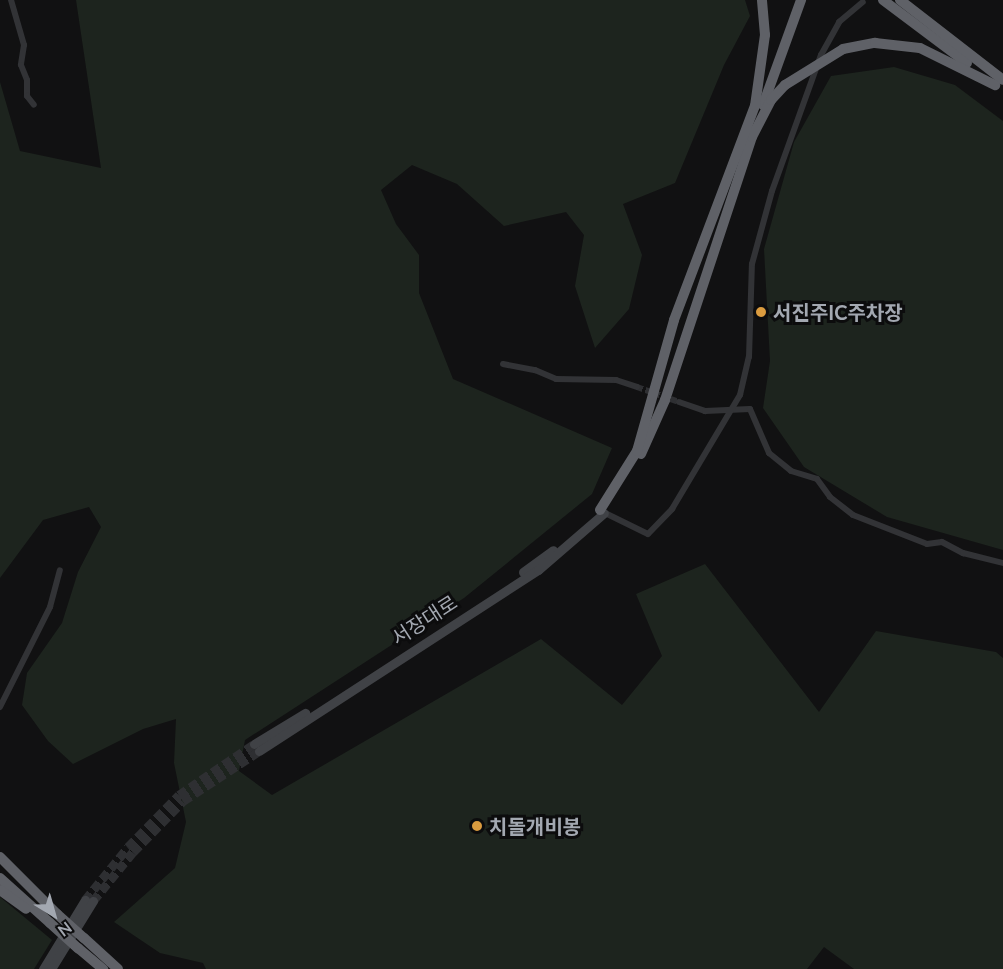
<!DOCTYPE html>
<meta charset="utf-8">
<style>
body{margin:0}
#map{position:relative;width:1003px;height:969px;overflow:hidden;background:#111112;font-family:Lato,"Noto Sans KR",sans-serif}
div>[style]{position:absolute}
[style*='--x']{left:calc(var(--x)*1px);top:calc(var(--y)*1px);width:calc(var(--w)*1px);rotate:calc(var(--a)*1deg)}
.green>*{inset:0;background:#1d241e}
.street-tunnel>*{height:6px;margin-top:-3px;transform-origin:0;background:repeating-linear-gradient(90deg,#2e2f32 0 6px,transparent 0 9px)}
.secondary-tunnel>*{height:9px;margin-top:-4.5px;transform-origin:0;background:repeating-linear-gradient(90deg,#2e2f32 0 9px,transparent 0 13.5px)}
.street>*{height:6px;margin:-3px;padding:0 3px;transform-origin:3px;border-radius:3px;background:#323336}
.secondary>*{height:9px;margin:-4.5px;padding:0 4.5px;transform-origin:4.5px;border-radius:4.5px;background:#404246}
.highway>*{height:10px;margin:-5px;padding:0 5px;transform-origin:5px;border-radius:5px;background:#5f6167}
.highway-bridge>*{height:10px;margin:-5px;padding:0 5px;transform-origin:5px;border-radius:5px;background:#5f6167}
.dots>*{width:16px;height:16px;translate:-50% -50%;box-sizing:border-box;border:3px solid #0c0c0d;border-radius:50%}
span{translate:-50% -50%;white-space:nowrap;text-align:center;line-height:1.15;-webkit-text-stroke:6px #0c0c0d;paint-order:stroke}
.poi-label{font-size:20px;color:#a3a8b1;font-weight:700}
.left{translate:0 -50%;text-align:left}
.street-label{font-size:20px;color:#a3a8b1}
.north{position:absolute;left:24px;top:885px;width:60px;height:60px;-webkit-text-stroke:4px #0c0c0d;paint-order:stroke;rotate:143deg;font-size:16px;font-weight:700;line-height:24px;text-align:center;color:#a3a8b1}
.north::after{content:'';display:block;margin:auto;width:21px;height:27px;background:#a3a8b1;clip-path:polygon(50% 0,100% 100%,50% 72%,0 100%)}
</style>
<div id="map">
<div class="green">
<div style="clip-path:polygon(76px 0,745px 0,750px 16px,724px 65px,675px 183px,623px 204px,642px 255px,629px 309px,595px 348px,575px 286px,584px 235px,566px 212px,504px 226px,457px 184px,412px 165px,381px 190px,396px 224px,419px 255px,419px 293px,453px 379px,612px 448px,592px 494px,464px 598px,245px 740px,239px 771px,272px 795px,541px 639px,622px 705px,662px 656px,636px 594px,705px 564px,819px 712px,876px 631px,996px 652px,1003px 658px,1003px 969px,854px 969px,824px 947px,807px 969px,206px 969px,203px 963px,160px 953px,114px 922px,175px 868px,186px 822px,174px 763px,176px 719px,143px 729px,73px 764px,48px 741px,22px 705px,27px 673px,62px 623px,78px 572px,101px 527px,89px 507px,43px 520px,0 578px,0 82px,20px 151px,101px 168px)"></div>
<div style="clip-path:polygon(894px 67px,955px 85px,1003px 121px,1003px 550px,887px 517px,804px 467px,763px 408px,770px 361px,764px 249px,794px 142px,831px 76px)"></div>
<div style="clip-path:polygon(0 897px,52px 940px,34px 969px,0 969px)"></div>
</div>
<div class="street-tunnel">
<div style="--x:637;--y:387;--w:45;--a:19.7"></div>
</div>
<div class="secondary-tunnel">
<div style="--x:85;--y:900;--w:68;--a:-50.9"></div>
<div style="--x:128;--y:847;--w:73;--a:-45.6"></div>
<div style="--x:179;--y:795;--w:91;--a:-34.2"></div>
<div style="--x:93;--y:901;--w:63;--a:-50.8"></div>
<div style="--x:133;--y:852;--w:71;--a:-45.6"></div>
<div style="--x:183;--y:801;--w:91;--a:-33.3"></div>
</div>
<div class="street">
<div style="--x:11;--y:0;--w:47;--a:73.9"></div>
<div style="--x:24;--y:45;--w:20;--a:99"></div>
<div style="--x:21;--y:65;--w:16;--a:68"></div>
<div style="--x:27;--y:80;--w:16;--a:90"></div>
<div style="--x:27;--y:96;--w:11;--a:52"></div>
<div style="--x:503;--y:364;--w:33;--a:11"></div>
<div style="--x:535;--y:370;--w:23;--a:23"></div>
<div style="--x:556;--y:379;--w:60;--a:1"></div>
<div style="--x:616;--y:380;--w:22;--a:18"></div>
<div style="--x:679;--y:402;--w:28;--a:19"></div>
<div style="--x:705;--y:411;--w:45;--a:-2.5"></div>
<div style="--x:750;--y:409;--w:48;--a:66.6"></div>
<div style="--x:769;--y:453;--w:28;--a:39"></div>
<div style="--x:791;--y:471;--w:27;--a:17"></div>
<div style="--x:817;--y:479;--w:22;--a:54"></div>
<div style="--x:830;--y:497;--w:29;--a:38"></div>
<div style="--x:853;--y:515;--w:79;--a:21.4"></div>
<div style="--x:927;--y:544;--w:15;--a:-8"></div>
<div style="--x:942;--y:542;--w:24;--a:28"></div>
<div style="--x:963;--y:553;--w:41;--a:14"></div>
<div style="--x:603;--y:512;--w:50;--a:26.1"></div>
<div style="--x:648;--y:534;--w:35;--a:-46"></div>
<div style="--x:672;--y:509;--w:133;--a:-59.2"></div>
<div style="--x:740;--y:395;--w:39;--a:-77"></div>
<div style="--x:749;--y:357;--w:93;--a:-88.2"></div>
<div style="--x:752;--y:264;--w:76;--a:-74.7"></div>
<div style="--x:772;--y:191;--w:145;--a:-70.2"></div>
<div style="--x:821;--y:55;--w:38;--a:-61"></div>
<div style="--x:839;--y:22;--w:31;--a:-40"></div>
<div style="--x:0;--y:707;--w:112;--a:-63.4"></div>
<div style="--x:50;--y:607;--w:38;--a:-75"></div>
</div>
<div class="secondary">
<div style="--x:523;--y:572;--w:37;--a:-36"></div>
<div style="--x:254;--y:744;--w:60;--a:-31.3"></div>
<div style="--x:259;--y:751;--w:333;--a:-33"></div>
<div style="--x:538;--y:570;--w:87;--a:-40.8"></div>
<div style="--x:43;--y:969;--w:81;--a:-58.7"></div>
<div style="--x:51;--y:969;--w:80;--a:-58.3"></div>
</div>
<div class="highway">
<div style="--x:883;--y:0;--w:105;--a:36.9"></div>
<div style="--x:900;--y:0;--w:130;--a:37.8"></div>
<div style="--x:843;--y:49;--w:33;--a:-11"></div>
<div style="--x:875;--y:43;--w:45;--a:6.3"></div>
<div style="--x:920;--y:48;--w:84;--a:26.3"></div>
<div style="--x:763;--y:105;--w:112;--a:-70.1"></div>
<div style="--x:641;--y:454;--w:59;--a:-66"></div>
<div style="--x:665;--y:400;--w:277;--a:-71.7"></div>
<div style="--x:752;--y:137;--w:42;--a:-62.8"></div>
<div style="--x:771;--y:100;--w:21;--a:-47"></div>
<div style="--x:600;--y:510;--w:70;--a:-57.9"></div>
<div style="--x:637;--y:451;--w:136;--a:-74.2"></div>
<div style="--x:674;--y:320;--w:229;--a:-69.3"></div>
<div style="--x:755;--y:106;--w:72;--a:-82"></div>
<div style="--x:765;--y:35;--w:35;--a:-95"></div>
<div style="--x:0;--y:857;--w:81;--a:45"></div>
<div style="--x:0;--y:878;--w:67;--a:42"></div>
<div style="--x:0;--y:890;--w:32;--a:36"></div>
<div style="--x:84;--y:938;--w:46;--a:42.4"></div>
<div style="--x:78;--y:948;--w:33;--a:40"></div>
</div>
<div class="highway-bridge">
<div style="--x:785;--y:85;--w:68;--a:-31.8"></div>
<div style="--x:57;--y:914;--w:36;--a:42"></div>
<div style="--x:50;--y:923;--w:38;--a:42"></div>
</div>
<div class="dots">
<div style="left:761px;top:312px;background:#db9c3f"></div>
<div style="left:477px;top:826px;background:#db9c3f"></div>
</div>
<div class="poi-label">
<span class="left" style="left:773px;top:312px">서진주IC주차장</span>
<span class="left" style="left:489px;top:826px">치돌개비봉</span>
</div>
<div class="street-label">
<span style="left:424px;top:620px;rotate:-33deg">서장대로</span>
</div>
<div class="north">N</div>
</div>
